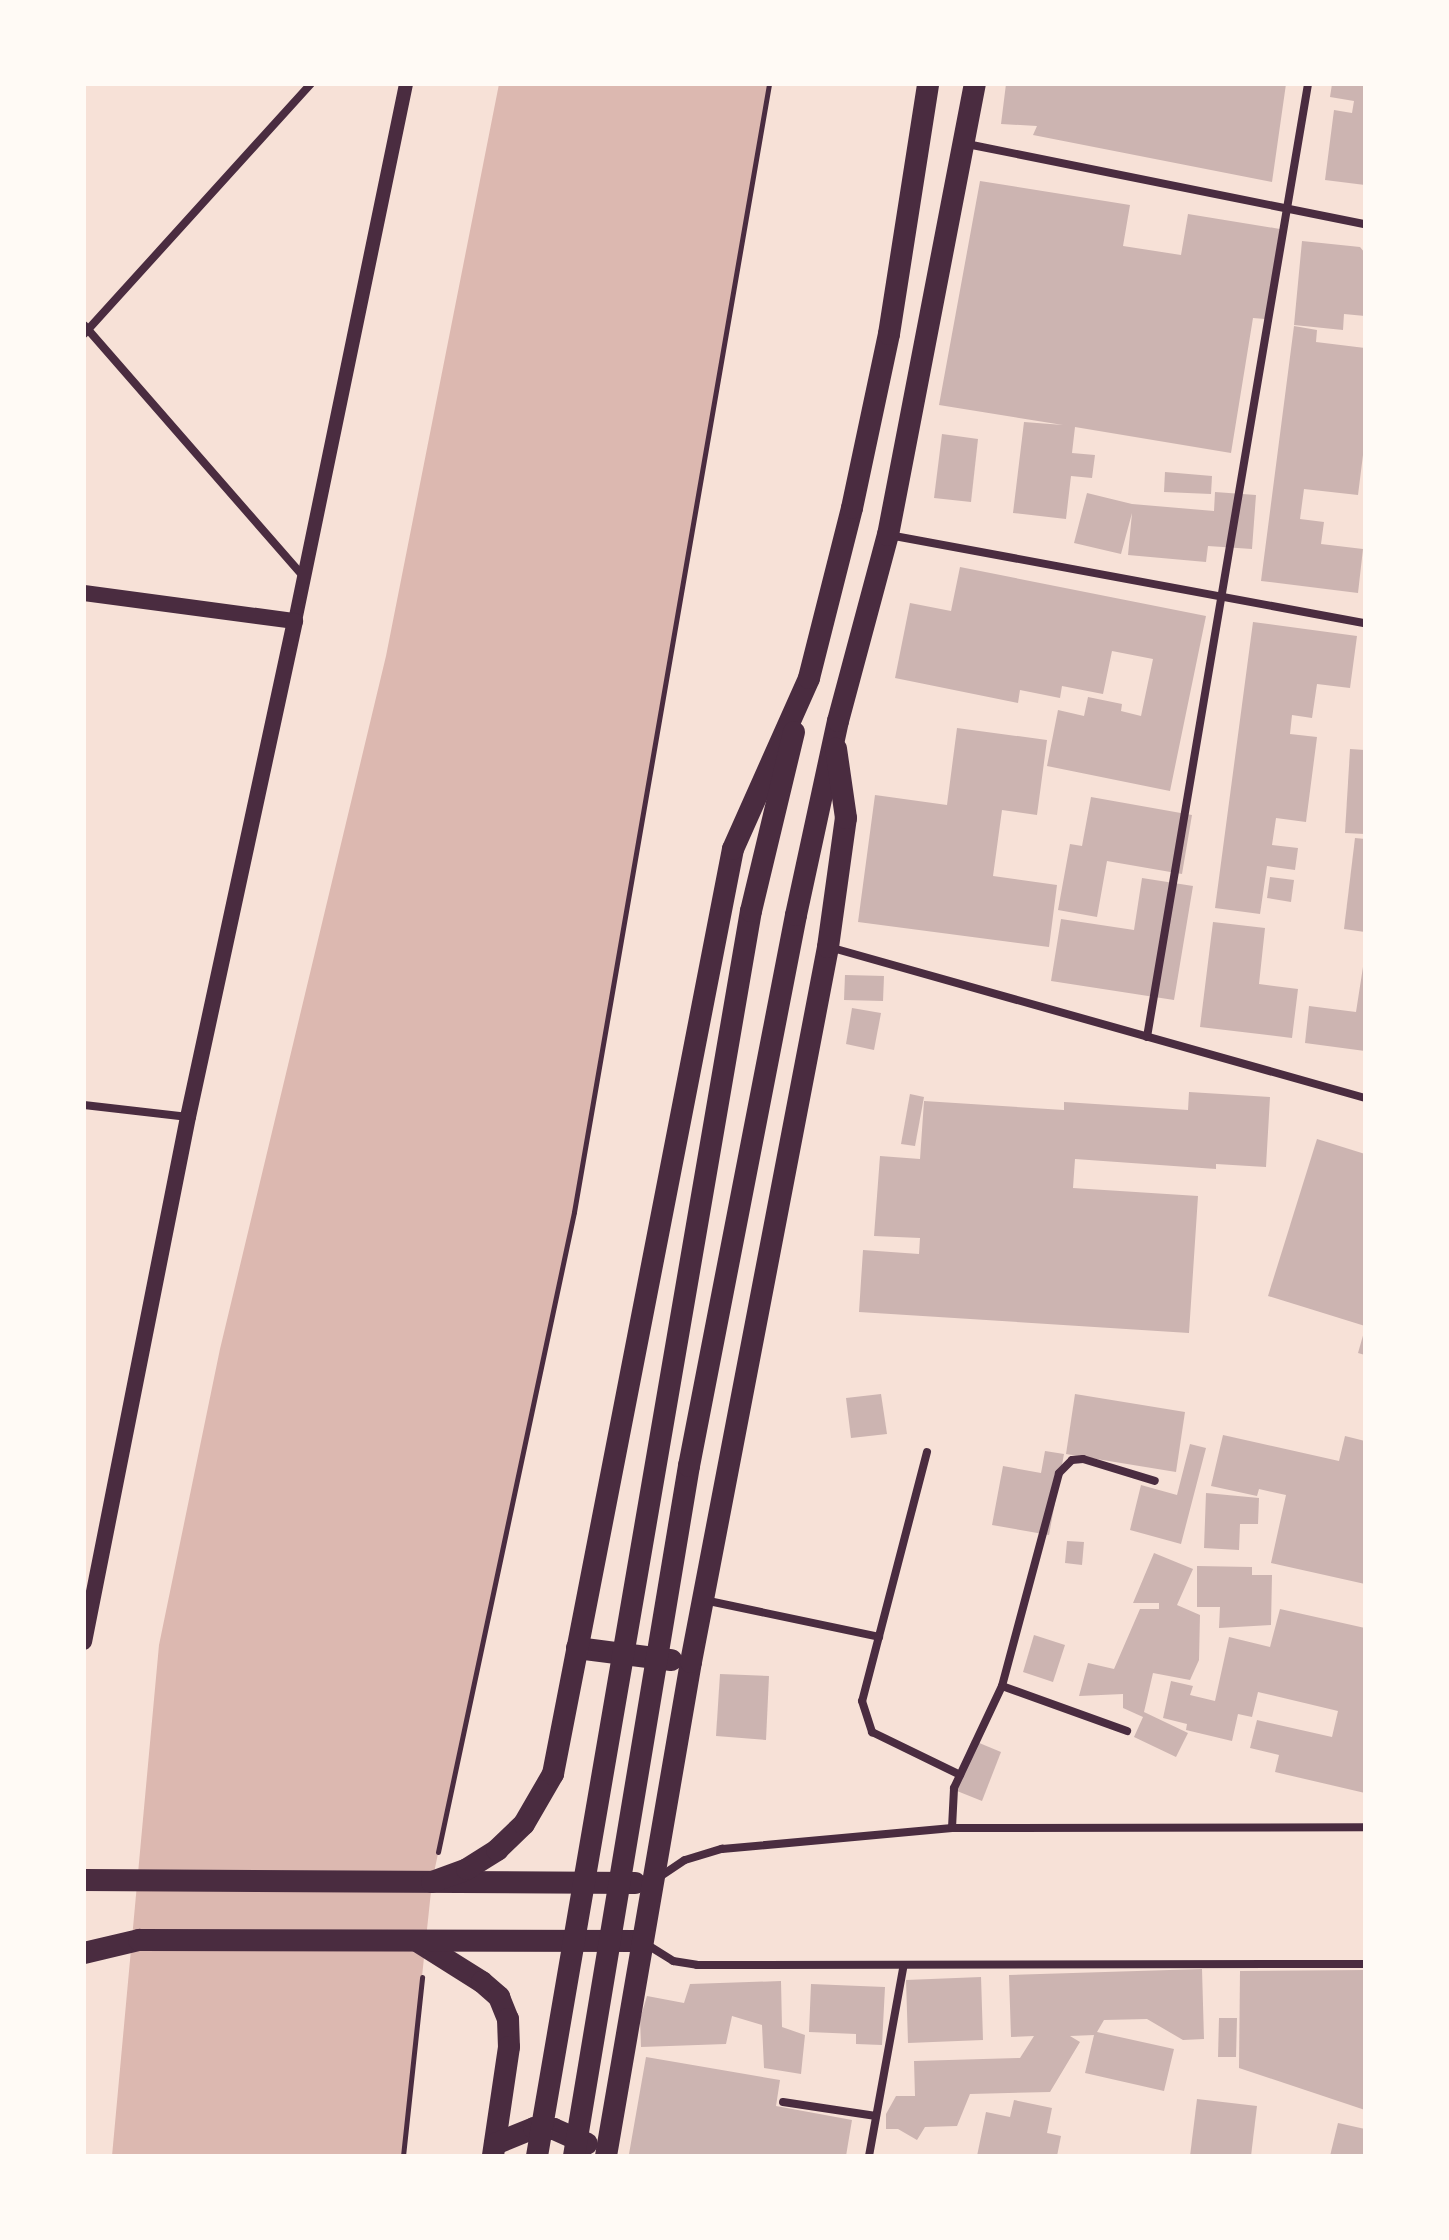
<!DOCTYPE html>
<style>
body{margin:0}
#map{position:relative;width:1449px;height:2240px;overflow:hidden;background:#f7e1d7;font-family:"Crimson Pro",serif}
div>[style]{position:absolute}
[style*='--x']{left:calc(var(--x)*1px);top:calc(var(--y)*1px);width:calc(var(--w)*1px);rotate:calc(var(--a)*1deg)}
.water>*{inset:0;background:#dcb8b0}
.building>*{inset:0;background:#ccb4b1}
.path>*{height:5px;margin:-2.5px;padding:0 2.5px;transform-origin:2.5px;border-radius:2.5px;background:#4a2c40}
.minor>*{height:8px;margin:-4px;padding:0 4px;transform-origin:4px;border-radius:4px;background:#4a2c40}
.tertiary>*{height:14px;margin:-7px;padding:0 7px;transform-origin:7px;border-radius:7px;background:#4a2c40}
.secondary>*{height:16px;margin:-8px;padding:0 8px;transform-origin:8px;border-radius:8px;background:#4a2c40}
.trunk>*{height:22px;margin:-11px;padding:0 11px;transform-origin:11px;border-radius:11px;background:#4a2c40}
span{translate:-50% -50%;white-space:nowrap;text-align:center;line-height:1.15;-webkit-text-stroke:6px #fffaf5;paint-order:stroke}
.frame{position:absolute;inset:0;border:86px solid #fffaf5;pointer-events:none}
</style>
<div id="map">
<div class="water">
<div style="clip-path:polygon(499px 84px,769px 84px,574px 1212px,432px 1882px,403px 2156px,112px 2156px,159px 1645px,220px 1349px,386px 656px)"></div>
</div>
<div class="building">
<div style="clip-path:polygon(1006px 84px,1286px 84px,1272px 182px,1033px 135px,1037px 126px,1001px 124px)"></div>
<div style="clip-path:polygon(1332px 84px,1365px 84px,1365px 185px,1325px 180px,1334px 110px,1352px 113px,1354px 101px,1330px 97px)"></div>
<div style="clip-path:polygon(980px 181px,1130px 205px,1123px 246px,1181px 255px,1188px 214px,1280px 229px,1265px 319px,1253px 318px,1231px 453px,1075px 427px,1072px 453px,1095px 455px,1092px 478px,1071px 476px,1066px 519px,1013px 513px,1024px 422px,1063px 425px,939px 405px)"></div>
<div style="clip-path:polygon(1302px 241px,1360px 247px,1365px 253px,1365px 316px,1344px 314px,1343px 330px,1294px 325px)"></div>
<div style="clip-path:polygon(1294px 326px,1317px 330px,1316px 342px,1365px 348px,1365px 439px,1358px 495px,1304px 489px,1300px 519px,1324px 522px,1321px 544px,1363px 549px,1358px 593px,1261px 581px)"></div>
<div style="clip-path:polygon(942px 434px,978px 439px,971px 502px,934px 498px)"></div>
<div style="clip-path:polygon(1165px 472px,1212px 476px,1211px 494px,1164px 492px)"></div>
<div style="clip-path:polygon(1215px 492px,1256px 495px,1252px 549px,1208px 546px,1206px 562px,1128px 555px,1132px 513px,1121px 554px,1074px 543px,1087px 493px,1132px 504px,1214px 511px)"></div>
<div style="clip-path:polygon(960px 567px,1206px 616px,1170px 791px,1047px 766px,1058px 710px,1084px 716px,1088px 697px,1122px 704px,1121px 711px,1141px 716px,1153px 659px,1112px 651px,1103px 694px,1062px 686px,1060px 698px,1020px 690px,1018px 703px,895px 678px,910px 603px,951px 611px)"></div>
<div style="clip-path:polygon(1253px 622px,1357px 636px,1350px 688px,1317px 684px,1312px 718px,1292px 715px,1290px 734px,1317px 737px,1306px 822px,1276px 818px,1272px 845px,1298px 848px,1295px 870px,1267px 866px,1260px 914px,1215px 908px)"></div>
<div style="clip-path:polygon(957px 728px,1047px 740px,1037px 815px,1002px 810px,993px 876px,1057px 885px,1049px 947px,858px 922px,875px 795px,947px 805px)"></div>
<div style="clip-path:polygon(1350px 749px,1365px 750px,1365px 834px,1345px 833px)"></div>
<div style="clip-path:polygon(1091px 797px,1192px 815px,1182px 874px,1107px 861px,1097px 917px,1058px 910px,1070px 844px,1082px 846px)"></div>
<div style="clip-path:polygon(1355px 838px,1365px 839px,1365px 932px,1344px 929px)"></div>
<div style="clip-path:polygon(1270px 877px,1294px 880px,1291px 902px,1267px 898px)"></div>
<div style="clip-path:polygon(1142px 878px,1193px 886px,1174px 1000px,1051px 981px,1061px 919px,1134px 930px)"></div>
<div style="clip-path:polygon(1213px 922px,1265px 928px,1259px 984px,1298px 989px,1292px 1038px,1200px 1027px)"></div>
<div style="clip-path:polygon(1365px 954px,1365px 1051px,1305px 1043px,1309px 1006px,1356px 1012px)"></div>
<div style="clip-path:polygon(845px 975px,884px 976px,883px 1001px,844px 1000px)"></div>
<div style="clip-path:polygon(852px 1008px,881px 1013px,874px 1050px,846px 1044px)"></div>
<div style="clip-path:polygon(1189px 1092px,1270px 1097px,1266px 1167px,1216px 1164px,1216px 1169px,1075px 1159px,1073px 1188px,1198px 1196px,1189px 1333px,859px 1312px,863px 1250px,919px 1254px,920px 1238px,874px 1236px,880px 1156px,920px 1159px,924px 1101px,1064px 1110px,1064px 1102px,1188px 1110px)"></div>
<div style="clip-path:polygon(910px 1094px,924px 1097px,915px 1146px,901px 1144px)"></div>
<div style="clip-path:polygon(1317px 1139px,1365px 1154px,1365px 1326px,1268px 1296px)"></div>
<div style="clip-path:polygon(1364px 1332px,1365px 1333px,1365px 1355px,1358px 1353px)"></div>
<div style="clip-path:polygon(881px 1394px,887px 1434px,851px 1438px,846px 1398px)"></div>
<div style="clip-path:polygon(1075px 1394px,1185px 1412px,1176px 1472px,1066px 1454px)"></div>
<div style="clip-path:polygon(1223px 1435px,1339px 1461px,1345px 1436px,1365px 1441px,1365px 1584px,1271px 1563px,1286px 1495px,1259px 1489px,1257px 1496px,1211px 1486px)"></div>
<div style="clip-path:polygon(1190px 1444px,1206px 1448px,1181px 1544px,1130px 1530px,1141px 1485px,1177px 1495px)"></div>
<div style="clip-path:polygon(1045px 1451px,1064px 1454px,1049px 1535px,992px 1525px,1003px 1466px,1041px 1473px)"></div>
<div style="clip-path:polygon(1206px 1493px,1259px 1498px,1258px 1524px,1240px 1524px,1239px 1550px,1204px 1548px)"></div>
<div style="clip-path:polygon(1067px 1541px,1084px 1542px,1082px 1565px,1065px 1563px)"></div>
<div style="clip-path:polygon(1154px 1553px,1193px 1569px,1177px 1605px,1200px 1615px,1199px 1660px,1190px 1680px,1153px 1673px,1144px 1712px,1188px 1733px,1176px 1757px,1134px 1737px,1143px 1717px,1123px 1708px,1123px 1694px,1079px 1696px,1088px 1663px,1114px 1669px,1140px 1609px,1159px 1609px,1159px 1603px,1133px 1603px)"></div>
<div style="clip-path:polygon(1197px 1566px,1252px 1567px,1252px 1575px,1272px 1575px,1271px 1625px,1219px 1628px,1220px 1607px,1197px 1607px)"></div>
<div style="clip-path:polygon(1280px 1609px,1365px 1628px,1365px 1793px,1275px 1772px,1279px 1755px,1250px 1748px,1257px 1720px,1332px 1737px,1338px 1711px,1258px 1692px,1252px 1717px,1238px 1714px,1232px 1741px,1186px 1730px,1187px 1724px,1163px 1718px,1171px 1681px,1193px 1686px,1190px 1695px,1215px 1701px,1229px 1637px,1270px 1647px)"></div>
<div style="clip-path:polygon(1034px 1635px,1065px 1645px,1053px 1682px,1023px 1672px)"></div>
<div style="clip-path:polygon(720px 1674px,769px 1676px,766px 1740px,716px 1736px)"></div>
<div style="clip-path:polygon(972px 1740px,1001px 1752px,982px 1801px,952px 1789px)"></div>
<div style="clip-path:polygon(1202px 1969px,1204px 2039px,1183px 2040px,1147px 2019px,1104px 2020px,1097px 2032px,1174px 2049px,1164px 2091px,1085px 2073px,1094px 2035px,1070px 2036px,1080px 2042px,1050px 2092px,970px 2094px,957px 2126px,925px 2127px,917px 2140px,898px 2129px,886px 2129px,886px 2114px,896px 2096px,915px 2096px,914px 2061px,1020px 2058px,1034px 2036px,1011px 2037px,1009px 1975px)"></div>
<div style="clip-path:polygon(1365px 1970px,1365px 2110px,1239px 2068px,1240px 1971px)"></div>
<div style="clip-path:polygon(981px 1977px,983px 2040px,908px 2043px,906px 1980px)"></div>
<div style="clip-path:polygon(781px 1981px,782px 2027px,805px 2035px,801px 2074px,764px 2068px,762px 2025px,732px 2016px,726px 2044px,641px 2047px,640px 2019px,647px 1996px,684px 2003px,690px 1984px)"></div>
<div style="clip-path:polygon(811px 1984px,885px 1987px,882px 2045px,856px 2044px,856px 2034px,809px 2032px)"></div>
<div style="clip-path:polygon(1219px 2018px,1237px 2018px,1236px 2057px,1218px 2057px)"></div>
<div style="clip-path:polygon(646px 2057px,780px 2080px,776px 2106px,852px 2120px,846px 2156px,629px 2154px)"></div>
<div style="clip-path:polygon(1197px 2099px,1257px 2106px,1251px 2156px,1190px 2156px)"></div>
<div style="clip-path:polygon(1014px 2100px,1052px 2108px,1047px 2133px,1061px 2136px,1057px 2156px,977px 2156px,986px 2112px,1010px 2117px)"></div>
<div style="clip-path:polygon(1338px 2123px,1365px 2129px,1365px 2156px,1330px 2156px)"></div>
</div>
<div class="path">
<div style="--x:438;--y:1852;--w:654;--a:-78"></div>
<div style="--x:574;--y:1212;--w:1145;--a:-80.19"></div>
<div style="--x:403;--y:2156;--w:180;--a:-83.9"></div>
</div>
<div class="minor">
<div style="--x:967;--y:144;--w:406;--a:11.4"></div>
<div style="--x:84;--y:325;--w:335;--a:48.9"></div>
<div style="--x:84;--y:334;--w:338;--a:-47.8"></div>
<div style="--x:889;--y:535;--w:484;--a:10.5"></div>
<div style="--x:829;--y:947;--w:557;--a:15.73"></div>
<div style="--x:1147;--y:1037;--w:967;--a:-80.41"></div>
<div style="--x:84;--y:1105;--w:105;--a:6.6"></div>
<div style="--x:927;--y:1452;--w:257;--a:104.6"></div>
<div style="--x:862;--y:1701;--w:33;--a:72"></div>
<div style="--x:872;--y:1732;--w:98;--a:26"></div>
<div style="--x:704;--y:1600;--w:179;--a:11.9"></div>
<div style="--x:1002;--y:1686;--w:133;--a:19.8"></div>
<div style="--x:952;--y:1828;--w:40;--a:-87.1"></div>
<div style="--x:954;--y:1788;--w:113;--a:-64.8"></div>
<div style="--x:1002;--y:1686;--w:220;--a:-75"></div>
<div style="--x:1059;--y:1473;--w:18;--a:-45"></div>
<div style="--x:1072;--y:1460;--w:11;--a:-5"></div>
<div style="--x:1083;--y:1459;--w:75;--a:17"></div>
<div style="--x:658;--y:1878;--w:32;--a:-34"></div>
<div style="--x:685;--y:1860;--w:39;--a:-17"></div>
<div style="--x:722;--y:1849;--w:231;--a:-5.2"></div>
<div style="--x:952;--y:1828;--w:413;--a:-0.1"></div>
<div style="--x:646;--y:1944;--w:32;--a:32"></div>
<div style="--x:673;--y:1961;--w:24;--a:9"></div>
<div style="--x:697;--y:1965;--w:668;--a:-0.09"></div>
<div style="--x:783;--y:2102;--w:94;--a:8.6"></div>
<div style="--x:869;--y:2156;--w:191;--a:-79.7"></div>
</div>
<div class="tertiary">
<div style="--x:295;--y:621;--w:548;--a:-78.32"></div>
</div>
<div class="secondary">
<div style="--x:84;--y:593;--w:213;--a:7.6"></div>
<div style="--x:295;--y:621;--w:507;--a:102.17"></div>
<div style="--x:188;--y:1117;--w:535;--a:101.2"></div>
</div>
<div class="trunk">
<div style="--x:577;--y:1648;--w:95;--a:7.3"></div>
<div style="--x:84;--y:1880;--w:551;--a:0.31"></div>
<div style="--x:432;--y:1882;--w:37;--a:-20"></div>
<div style="--x:467;--y:1869;--w:36;--a:-32"></div>
<div style="--x:497;--y:1850;--w:37;--a:-44"></div>
<div style="--x:524;--y:1824;--w:58;--a:-59.9"></div>
<div style="--x:553;--y:1774;--w:942;--a:-78.99"></div>
<div style="--x:733;--y:849;--w:187;--a:-66"></div>
<div style="--x:809;--y:678;--w:175;--a:-75.8"></div>
<div style="--x:852;--y:508;--w:178;--a:-78"></div>
<div style="--x:889;--y:334;--w:253;--a:-81.1"></div>
<div style="--x:420;--y:1943;--w:73;--a:32.2"></div>
<div style="--x:482;--y:1982;--w:23;--a:41"></div>
<div style="--x:499;--y:1997;--w:24;--a:68"></div>
<div style="--x:508;--y:2019;--w:28;--a:88"></div>
<div style="--x:509;--y:2047;--w:110;--a:98.4"></div>
<div style="--x:84;--y:1953;--w:57;--a:-13.3"></div>
<div style="--x:139;--y:1940;--w:503;--a:0.11"></div>
<div style="--x:495;--y:2144;--w:42;--a:-22.3"></div>
<div style="--x:534;--y:2128;--w:20;--a:3"></div>
<div style="--x:554;--y:2129;--w:36;--a:24"></div>
<div style="--x:537;--y:2156;--w:1263;--a:-80.25"></div>
<div style="--x:751;--y:911;--w:184;--a:-76.5"></div>
<div style="--x:574;--y:2156;--w:700;--a:-80.54"></div>
<div style="--x:689;--y:1466;--w:561;--a:-79.01"></div>
<div style="--x:796;--y:915;--w:198;--a:-77.8"></div>
<div style="--x:838;--y:721;--w:193;--a:-75"></div>
<div style="--x:888;--y:535;--w:459;--a:-79.1"></div>
<div style="--x:606;--y:2156;--w:501;--a:-80.24"></div>
<div style="--x:691;--y:1662;--w:728;--a:-79.15"></div>
<div style="--x:828;--y:947;--w:130;--a:-82.1"></div>
<div style="--x:846;--y:818;--w:70;--a:-98.2"></div>
</div>
<div class="frame"></div>
</div>
